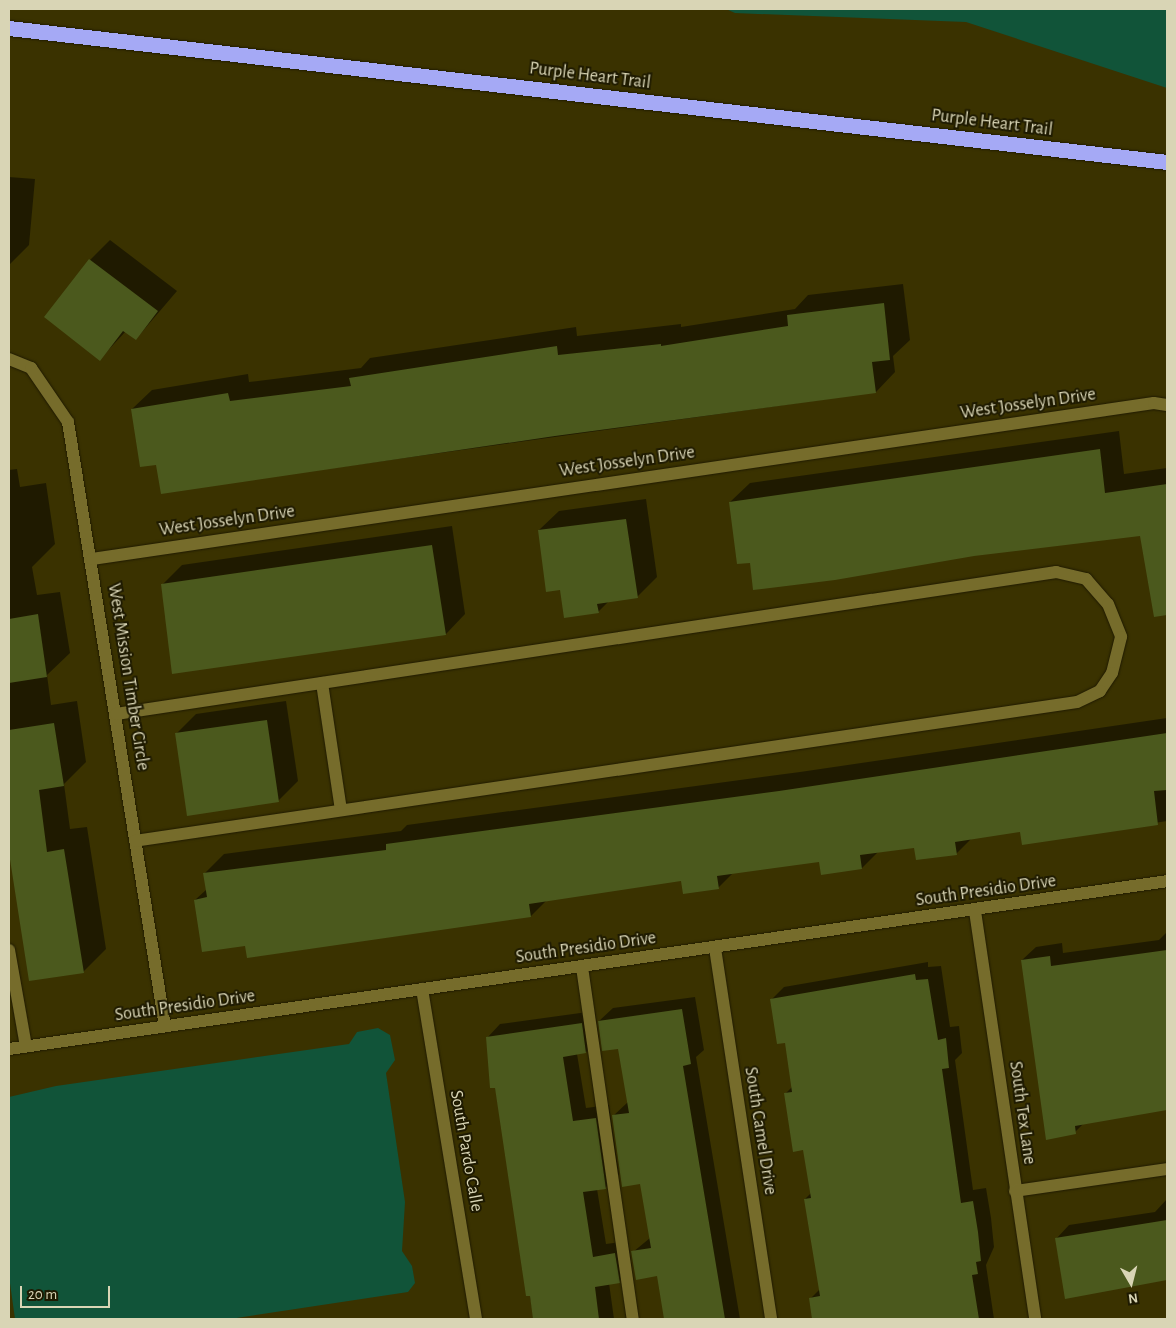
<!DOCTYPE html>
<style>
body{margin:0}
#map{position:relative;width:1176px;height:1328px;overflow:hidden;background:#3a3200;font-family:"Alegreya Sans",sans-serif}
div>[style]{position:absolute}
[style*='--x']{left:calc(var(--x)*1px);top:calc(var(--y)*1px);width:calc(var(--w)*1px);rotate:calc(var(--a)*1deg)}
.green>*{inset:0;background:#115439}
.shadow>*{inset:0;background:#0007}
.building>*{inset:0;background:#4b591d}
.roads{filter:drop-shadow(0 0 1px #1f1a00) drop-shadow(0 0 1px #1f1a00)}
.lane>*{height:12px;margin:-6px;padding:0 6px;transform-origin:6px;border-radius:6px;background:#766c2b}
.street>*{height:12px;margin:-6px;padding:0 6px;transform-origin:6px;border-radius:6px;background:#766c2b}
.highway>*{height:15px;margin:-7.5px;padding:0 7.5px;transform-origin:7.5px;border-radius:7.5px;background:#a5a9f5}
span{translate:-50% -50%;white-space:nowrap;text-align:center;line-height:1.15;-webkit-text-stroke:4px #1e1a01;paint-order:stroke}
.street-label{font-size:18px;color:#d9d5b5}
.frame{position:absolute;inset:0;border:10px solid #d9d5b5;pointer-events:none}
.north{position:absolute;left:1106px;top:1258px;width:50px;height:50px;-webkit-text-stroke:4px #1e1a01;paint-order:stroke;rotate:172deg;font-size:14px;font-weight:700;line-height:20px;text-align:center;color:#d9d5b5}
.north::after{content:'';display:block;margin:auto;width:18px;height:22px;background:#d9d5b5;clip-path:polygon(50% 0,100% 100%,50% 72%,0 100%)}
.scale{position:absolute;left:20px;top:1286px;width:90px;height:22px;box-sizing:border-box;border:2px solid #d9d5b5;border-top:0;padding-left:6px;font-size:15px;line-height:18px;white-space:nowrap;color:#d9d5b5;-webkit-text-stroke:4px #1e1a01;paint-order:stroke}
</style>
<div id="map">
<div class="green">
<div style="clip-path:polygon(726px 9px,1167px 9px,1167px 88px,966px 22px,735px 13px)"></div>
<div style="clip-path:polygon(378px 1028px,390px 1035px,395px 1060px,386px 1073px,405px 1202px,402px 1251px,412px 1266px,415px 1283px,408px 1292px,230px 1319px,15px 1319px,9px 1276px,9px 1097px,56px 1086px,349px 1044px,357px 1032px)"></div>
</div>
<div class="shadow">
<div style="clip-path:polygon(9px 177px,35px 179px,29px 245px,10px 264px,9px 270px)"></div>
<div style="clip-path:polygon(110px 240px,177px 291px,136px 339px,126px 331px,100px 359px,46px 317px,90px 260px)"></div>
<div style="clip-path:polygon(903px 284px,910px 340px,893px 356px,895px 372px,876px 392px,162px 492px,157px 463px,132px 409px,152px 390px,248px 374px,249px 382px,361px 368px,370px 358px,576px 327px,577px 336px,681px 324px,681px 327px,795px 309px,808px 295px)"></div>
<div style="clip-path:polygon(1119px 431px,1124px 474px,1167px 468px,1167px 610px,1155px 613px,1141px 534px,751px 562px,730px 502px,750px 483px)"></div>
<div style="clip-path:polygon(17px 469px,20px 487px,46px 483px,55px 544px,32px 567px,37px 595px,60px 592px,70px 653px,47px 675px,51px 705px,77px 701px,86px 762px,64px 784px,70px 829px,87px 827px,106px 949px,83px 972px,30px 980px,9px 845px,9px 470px)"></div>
<div style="clip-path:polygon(646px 499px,657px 577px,637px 597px,609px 601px,598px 612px,561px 589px,539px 530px,559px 511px)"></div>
<div style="clip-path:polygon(452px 526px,465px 614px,446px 634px,162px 585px,182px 565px)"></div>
<div style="clip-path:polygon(286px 701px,298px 781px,278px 801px,176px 734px,196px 714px)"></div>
<div style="clip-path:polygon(1167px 718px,1167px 821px,1023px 844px,1021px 830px,972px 838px,956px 854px,916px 847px,878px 852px,862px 868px,820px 861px,734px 872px,718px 888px,682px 879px,547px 900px,531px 916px,248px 957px,247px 944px,195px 900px,207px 889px,204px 874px,224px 854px,401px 831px,407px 825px,800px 772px)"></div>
<div style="clip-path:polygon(1167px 932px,1167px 1109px,1084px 1123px,1075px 1132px,1022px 960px,1036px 947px,1062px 943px,1063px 953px,1159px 940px)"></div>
<div style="clip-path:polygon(928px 962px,928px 967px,941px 966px,950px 1027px,959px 1026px,962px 1053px,955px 1060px,973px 1190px,986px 1188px,991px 1218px,994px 1247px,986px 1265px,994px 1319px,815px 1319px,811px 1298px,820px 1289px,805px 1199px,811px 1193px,804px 1149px,785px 1094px,792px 1087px,786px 1042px,771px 1000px,784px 987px)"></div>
<div style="clip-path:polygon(695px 997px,704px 1050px,696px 1057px,740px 1319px,665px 1319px,658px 1275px,633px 1252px,650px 1238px,641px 1183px,613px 1116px,628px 1102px,619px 1048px,599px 1021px,613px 1008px)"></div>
<div style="clip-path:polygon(595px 1011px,599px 1039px,586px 1052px,577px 1054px,586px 1108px,609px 1105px,619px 1174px,605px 1188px,597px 1189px,606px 1244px,628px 1241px,632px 1268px,619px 1281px,609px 1283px,614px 1319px,534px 1319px,487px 1038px,500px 1024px)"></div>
<div style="clip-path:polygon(1167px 1199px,1167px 1279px,1066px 1297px,1056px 1239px,1069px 1225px,1155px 1212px)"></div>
</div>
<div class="building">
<div style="clip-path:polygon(89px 259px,158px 311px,136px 340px,123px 331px,100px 361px,44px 317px)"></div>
<div style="clip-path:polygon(884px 303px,890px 360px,872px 362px,876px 393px,555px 436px,161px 494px,156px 465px,140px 467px,131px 409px,228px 393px,230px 401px,351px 386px,349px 378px,557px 346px,558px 355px,661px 344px,661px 346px,788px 326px,787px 315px)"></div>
<div style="clip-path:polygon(1100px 449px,1105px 493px,1167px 484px,1167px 615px,1154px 617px,1140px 536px,974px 556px,835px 580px,753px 590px,750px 563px,737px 564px,729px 502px)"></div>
<div style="clip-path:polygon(626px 519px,638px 598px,597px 604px,599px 613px,564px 618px,560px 590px,546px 592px,538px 530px)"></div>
<div style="clip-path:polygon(432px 545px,446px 635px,172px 674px,161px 584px)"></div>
<div style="clip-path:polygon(38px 614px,47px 677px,9px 683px,9px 619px)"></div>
<div style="clip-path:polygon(267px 720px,279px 802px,187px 816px,175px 733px)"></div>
<div style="clip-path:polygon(54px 723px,64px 786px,39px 790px,47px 852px,64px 849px,84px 973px,29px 981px,9px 853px,9px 730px)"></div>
<div style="clip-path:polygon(1167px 733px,1167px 790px,1154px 791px,1158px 825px,1022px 845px,1020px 832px,955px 842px,957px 855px,916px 860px,914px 848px,860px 855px,862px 869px,821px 875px,819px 862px,717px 876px,719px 889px,683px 894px,681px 881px,529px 904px,531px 917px,247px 958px,245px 946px,202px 952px,194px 900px,207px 897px,203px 873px,386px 850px,386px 844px,779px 791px)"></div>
<div style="clip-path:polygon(1167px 950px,1167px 1110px,1075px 1126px,1076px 1134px,1046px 1140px,1021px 960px,1050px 956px,1051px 966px)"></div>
<div style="clip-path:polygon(915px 974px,916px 980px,928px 979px,938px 1040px,946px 1038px,949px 1068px,942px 1069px,961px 1203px,973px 1201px,978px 1232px,981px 1261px,976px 1262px,978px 1274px,972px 1275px,979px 1319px,812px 1319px,809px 1298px,820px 1296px,804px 1199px,811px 1198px,803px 1150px,793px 1152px,784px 1093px,792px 1092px,785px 1043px,777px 1044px,770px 999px)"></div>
<div style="clip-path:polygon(682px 1009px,691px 1064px,683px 1066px,725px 1319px,664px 1319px,657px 1276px,636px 1280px,631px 1251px,651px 1248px,640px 1184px,622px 1187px,612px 1115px,629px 1113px,618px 1049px,602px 1051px,598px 1021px)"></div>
<div style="clip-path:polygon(582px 1023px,586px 1053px,563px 1057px,573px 1121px,596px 1118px,606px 1189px,583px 1192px,593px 1257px,615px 1253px,620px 1283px,595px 1287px,599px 1319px,533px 1319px,530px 1296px,526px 1296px,495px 1088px,490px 1088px,486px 1037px)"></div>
<div style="clip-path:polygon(1167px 1220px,1167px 1280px,1065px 1299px,1055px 1238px)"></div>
</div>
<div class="roads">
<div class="lane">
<div style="--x:582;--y:967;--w:356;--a:81.8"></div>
</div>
<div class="street">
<div style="--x:9;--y:359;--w:24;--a:22"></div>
<div style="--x:31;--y:368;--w:65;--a:55.6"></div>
<div style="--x:68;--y:422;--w:612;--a:80.88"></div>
<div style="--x:92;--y:559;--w:1073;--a:-8.36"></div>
<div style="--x:1154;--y:403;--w:13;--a:9"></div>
<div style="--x:322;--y:683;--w:128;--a:81.5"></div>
<div style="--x:116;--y:714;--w:951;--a:-8.59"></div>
<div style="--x:1056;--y:572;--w:31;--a:13"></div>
<div style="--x:1086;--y:579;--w:33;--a:49"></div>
<div style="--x:1108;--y:604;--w:35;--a:68"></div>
<div style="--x:1121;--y:637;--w:37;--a:104"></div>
<div style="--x:1112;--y:673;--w:22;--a:124"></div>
<div style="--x:1100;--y:691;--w:25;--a:154"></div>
<div style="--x:1077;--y:702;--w:952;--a:171.61"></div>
<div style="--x:975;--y:911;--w:412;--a:81.6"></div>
<div style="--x:715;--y:948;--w:375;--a:81.4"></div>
<div style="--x:9;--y:950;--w:97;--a:80"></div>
<div style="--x:422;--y:989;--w:334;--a:80.7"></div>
<div style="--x:9;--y:1049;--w:1170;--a:-8.25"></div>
<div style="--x:1015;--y:1191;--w:154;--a:-8.2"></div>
</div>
<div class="highway">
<div style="--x:9;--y:28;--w:1166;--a:6.6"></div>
</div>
</div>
<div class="street-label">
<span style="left:590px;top:76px;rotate:7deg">Purple Heart Trail</span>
<span style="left:992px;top:123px;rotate:7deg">Purple Heart Trail</span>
<span style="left:1028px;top:404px;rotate:-8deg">West Josselyn Drive</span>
<span style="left:627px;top:462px;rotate:-8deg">West Josselyn Drive</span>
<span style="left:227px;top:521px;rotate:-8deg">West Josselyn Drive</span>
<span style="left:128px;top:677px;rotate:81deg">West Mission Timber Circle</span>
<span style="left:986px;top:891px;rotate:-8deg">South Presidio Drive</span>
<span style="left:586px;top:948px;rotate:-8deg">South Presidio Drive</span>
<span style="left:185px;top:1006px;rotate:-8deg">South Presidio Drive</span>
<span style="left:1022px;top:1113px;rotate:82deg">South Tex Lane</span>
<span style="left:760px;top:1131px;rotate:81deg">South Camel Drive</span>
<span style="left:466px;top:1151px;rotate:80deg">South Pardo Calle</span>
</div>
<div class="frame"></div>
<div class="north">N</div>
<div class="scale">20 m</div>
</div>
